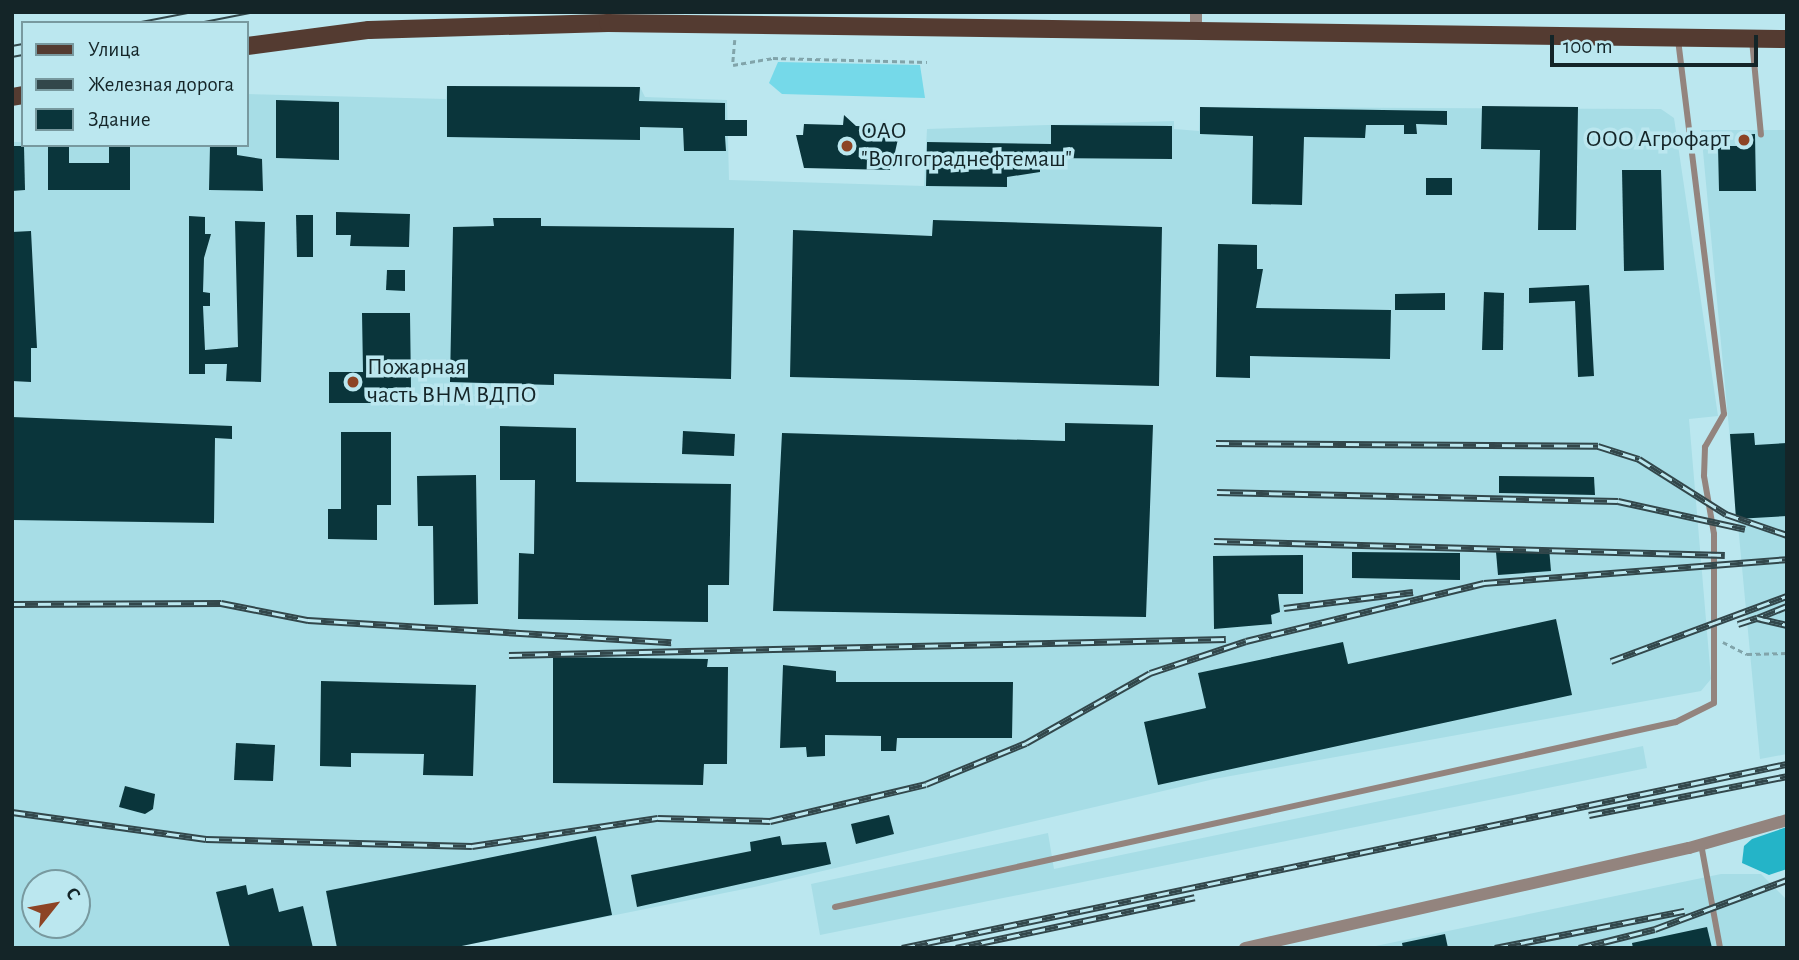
<!DOCTYPE html>
<meta charset="utf-8">
<style>
body{margin:0}
#map{position:relative;width:1799px;height:960px;overflow:hidden;background:#bbe7ef;font-family:"Alegreya Sans",sans-serif}
div>[style]{position:absolute}
[style*='--x']{left:calc(var(--x)*1px);top:calc(var(--y)*1px);width:calc(var(--w)*1px);rotate:calc(var(--a)*1deg)}
.built>*{inset:0;background:#a7dde6}
.green>*{inset:0;background:#75d9e9}
.forest>*{inset:0;background:#24b4c8}
.building>*{inset:0;background:#0a353b}
.path>*{height:2.5px;margin-top:-1.25px;transform-origin:0;background:repeating-linear-gradient(90deg,#81a4aa 0 5px,transparent 0 8.5px)}
.service>*{height:6px;margin:-3px;padding:0 3px;transform-origin:3px;border-radius:3px;background:#93847e}
.minor>*{height:12px;margin:-6px;padding:0 6px;transform-origin:6px;border-radius:6px;background:#93847e}
.primary>*{height:18px;margin:-9px;padding:0 9px;transform-origin:9px;border-radius:9px;background:#543b31}
.tram>*{height:2px;margin:-1px;padding:0 1px;transform-origin:1px;border-radius:1px;background:#32474b}
.rail>*{height:7px;margin-top:-3.5px;transform-origin:0;background:repeating-linear-gradient(90deg,#bbe7ef 0 13px,#32474b 0 26px);box-sizing:border-box;border-block:2px solid #32474b}
.dots>*{width:19px;height:19px;translate:-50% -50%;box-sizing:border-box;border:4px solid #bbe7ef;border-radius:50%}
span{translate:-50% -50%;white-space:nowrap;text-align:center;line-height:1.15;-webkit-text-stroke:7px #bbe7ef;paint-order:stroke}
.poi-label{font-size:24px;color:#142528}
.left{translate:0 -50%;text-align:left}
.right{translate:-100% -50%;text-align:right}
.frame{position:absolute;inset:0;border:14px solid #142528;pointer-events:none}
.legend{position:absolute;left:21px;top:21px;width:228px;height:126px;box-sizing:border-box;background:#bbe7ef;border:2px solid #78999f;margin:0;padding:9px 12px;list-style:none;font-size:21px;color:#142528}
.legend li{display:flex;align-items:center;gap:14px;height:35px}
.legend b{width:35px;border:2px solid #78999f}
.north{position:absolute;left:21px;top:869px;width:70px;height:70px;box-sizing:border-box;background:#bbe7ef;border:2px solid #78999f;border-radius:50%;rotate:59deg;font-size:19px;font-weight:700;line-height:28px;text-align:center;color:#142528}
.north::after{content:'';display:block;margin:auto;width:24px;height:32px;background:#8d4425;clip-path:polygon(50% 0,100% 100%,50% 72%,0 100%)}
.scale{position:absolute;left:1550px;top:35px;width:208px;height:32px;box-sizing:border-box;border:4px solid #142528;border-top:0;padding-left:9px;font-size:21px;line-height:24px;white-space:nowrap;color:#142528;-webkit-text-stroke:5px #bbe7ef;paint-order:stroke}
</style>
<div id="map">
<div class="built">
<div style="clip-path:polygon(evenodd,447px 86px,640px 87px,645px 97px,727px 100px,729px 180px,924px 186px,927px 129px,1174px 121px,1174px 129px,1199px 131px,1200px 107px,1661px 109px,1674px 118px,1718px 416px,1689px 419px,1711px 679px,1701px 691px,1214px 779px,759px 886px,452px 948px,12px 948px,12px 142px,247px 145px,247px 94px,446px 99px,447px 86px,35px 883px,77px 883px,77px 925px,35px 925px,35px 883px)"></div>
<div style="clip-path:polygon(1701px 130px,1787px 130px,1787px 754px,1760px 759px)"></div>
<div style="clip-path:polygon(1643px 746px,1647px 768px,820px 935px,811px 884px,1048px 833px,1054px 869px)"></div>
<div style="clip-path:polygon(1721px 874px,1761px 874px,1787px 900px,1787px 948px,1366px 948px)"></div>
</div>
<div class="green">
<div style="clip-path:polygon(778px 62px,920px 65px,925px 98px,782px 94px,769px 83px)"></div>
</div>
<div class="forest">
<div style="clip-path:polygon(1787px 827px,1787px 869px,1769px 875px,1742px 863px,1744px 846px,1752px 839px)"></div>
</div>
<div class="building">
<div style="clip-path:polygon(447px 86px,640px 87px,639px 101px,725px 103px,725px 120px,747px 120px,747px 136px,725px 136px,726px 151px,684px 151px,683px 128px,640px 127px,640px 140px,447px 137px)"></div>
<div style="clip-path:polygon(276px 100px,339px 102px,339px 160px,276px 158px)"></div>
<div style="clip-path:polygon(1482px 106px,1578px 107px,1576px 230px,1538px 230px,1540px 150px,1481px 149px)"></div>
<div style="clip-path:polygon(1200px 107px,1447px 111px,1447px 125px,1416px 124px,1417px 134px,1404px 134px,1404px 125px,1366px 125px,1365px 138px,1304px 137px,1302px 205px,1252px 204px,1253px 136px,1200px 134px)"></div>
<div style="clip-path:polygon(844px 115px,856px 126px,890px 127px,890px 139px,898px 139px,891px 170px,804px 168px,796px 135px,803px 135px,804px 124px,843px 125px)"></div>
<div style="clip-path:polygon(1051px 125px,1172px 126px,1172px 159px,1040px 158px,1040px 172px,1007px 177px,1007px 187px,926px 186px,927px 142px,1051px 144px)"></div>
<div style="clip-path:polygon(1755px 134px,1756px 191px,1719px 191px,1718px 146px,1739px 146px,1738px 135px)"></div>
<div style="clip-path:polygon(48px 145px,69px 145px,69px 163px,109px 163px,109px 145px,130px 145px,130px 190px,48px 190px)"></div>
<div style="clip-path:polygon(210px 145px,237px 145px,237px 155px,262px 159px,263px 191px,209px 190px)"></div>
<div style="clip-path:polygon(12px 146px,24px 146px,25px 190px,12px 191px)"></div>
<div style="clip-path:polygon(1622px 170px,1661px 170px,1664px 270px,1624px 271px)"></div>
<div style="clip-path:polygon(1426px 178px,1452px 178px,1452px 195px,1426px 195px)"></div>
<div style="clip-path:polygon(336px 212px,410px 214px,409px 247px,350px 246px,351px 235px,336px 235px)"></div>
<div style="clip-path:polygon(296px 215px,313px 215px,313px 257px,297px 257px)"></div>
<div style="clip-path:polygon(189px 216px,205px 217px,205px 234px,211px 234px,204px 258px,203px 292px,210px 293px,210px 306px,203px 306px,205px 350px,238px 347px,235px 221px,265px 222px,261px 382px,226px 381px,227px 364px,205px 364px,205px 374px,189px 374px)"></div>
<div style="clip-path:polygon(493px 218px,541px 218px,541px 226px,734px 228px,731px 379px,554px 374px,554px 385px,450px 382px,453px 227px,494px 226px)"></div>
<div style="clip-path:polygon(933px 220px,1162px 227px,1159px 386px,790px 377px,793px 230px,932px 236px)"></div>
<div style="clip-path:polygon(31px 231px,37px 348px,31px 348px,31px 382px,12px 381px,12px 232px)"></div>
<div style="clip-path:polygon(1218px 244px,1257px 245px,1257px 269px,1263px 269px,1256px 308px,1391px 310px,1390px 359px,1250px 356px,1250px 378px,1216px 377px)"></div>
<div style="clip-path:polygon(387px 270px,405px 270px,405px 291px,386px 290px)"></div>
<div style="clip-path:polygon(1589px 285px,1594px 376px,1578px 377px,1575px 301px,1529px 303px,1529px 288px)"></div>
<div style="clip-path:polygon(1484px 292px,1504px 293px,1503px 350px,1482px 350px)"></div>
<div style="clip-path:polygon(1445px 293px,1445px 310px,1395px 310px,1395px 294px)"></div>
<div style="clip-path:polygon(362px 313px,410px 313px,411px 388px,388px 388px,389px 403px,329px 403px,329px 372px,363px 372px)"></div>
<div style="clip-path:polygon(12px 417px,232px 426px,232px 439px,215px 438px,214px 523px,12px 520px)"></div>
<div style="clip-path:polygon(1065px 423px,1153px 425px,1146px 617px,773px 611px,782px 433px,1065px 441px)"></div>
<div style="clip-path:polygon(500px 426px,576px 428px,576px 482px,731px 484px,729px 585px,708px 585px,708px 622px,518px 619px,519px 553px,534px 554px,535px 480px,500px 480px)"></div>
<div style="clip-path:polygon(683px 431px,735px 434px,734px 456px,682px 454px)"></div>
<div style="clip-path:polygon(341px 432px,391px 432px,391px 505px,377px 505px,377px 540px,328px 539px,328px 509px,341px 509px)"></div>
<div style="clip-path:polygon(1754px 433px,1755px 445px,1787px 443px,1787px 516px,1736px 519px,1730px 434px)"></div>
<div style="clip-path:polygon(476px 475px,478px 604px,434px 605px,433px 526px,418px 526px,417px 476px)"></div>
<div style="clip-path:polygon(1499px 476px,1594px 477px,1595px 495px,1499px 493px)"></div>
<div style="clip-path:polygon(1549px 548px,1551px 571px,1498px 575px,1496px 552px)"></div>
<div style="clip-path:polygon(1352px 552px,1460px 553px,1460px 580px,1352px 578px)"></div>
<div style="clip-path:polygon(1303px 555px,1303px 594px,1278px 594px,1280px 612px,1271px 615px,1272px 624px,1214px 629px,1213px 556px)"></div>
<div style="clip-path:polygon(1556px 619px,1572px 695px,1158px 785px,1144px 722px,1206px 708px,1198px 673px,1343px 642px,1348px 664px)"></div>
<div style="clip-path:polygon(553px 657px,708px 659px,707px 667px,728px 667px,727px 764px,704px 764px,703px 785px,553px 783px)"></div>
<div style="clip-path:polygon(783px 665px,836px 671px,836px 682px,1013px 682px,1012px 738px,897px 738px,896px 751px,881px 751px,881px 736px,825px 735px,825px 756px,807px 757px,806px 747px,780px 748px)"></div>
<div style="clip-path:polygon(321px 681px,476px 685px,473px 776px,423px 775px,424px 754px,351px 753px,351px 767px,320px 766px)"></div>
<div style="clip-path:polygon(236px 743px,275px 745px,273px 781px,234px 780px)"></div>
<div style="clip-path:polygon(125px 786px,155px 794px,153px 809px,145px 814px,119px 807px)"></div>
<div style="clip-path:polygon(889px 815px,894px 834px,856px 844px,851px 824px)"></div>
<div style="clip-path:polygon(596px 836px,612px 915px,452px 948px,337px 948px,326px 891px)"></div>
<div style="clip-path:polygon(780px 836px,782px 845px,826px 842px,831px 864px,637px 907px,631px 875px,751px 851px,750px 842px)"></div>
<div style="clip-path:polygon(246px 885px,248px 895px,273px 888px,279px 912px,303px 906px,313px 948px,230px 948px,216px 892px)"></div>
<div style="clip-path:polygon(1707px 927px,1712px 948px,1633px 948px,1632px 943px)"></div>
<div style="clip-path:polygon(1445px 934px,1448px 948px,1403px 948px,1402px 943px)"></div>
</div>
<div class="path">
<div style="--x:735;--y:40;--w:25;--a:95"></div>
<div style="--x:733;--y:65;--w:41;--a:-9.9"></div>
<div style="--x:773;--y:58;--w:154;--a:1.5"></div>
<div style="--x:1723;--y:642;--w:27;--a:27"></div>
<div style="--x:1747;--y:654;--w:40;--a:-1.4"></div>
</div>
<div class="service">
<div style="--x:1752;--y:40;--w:95;--a:84.6"></div>
<div style="--x:1701;--y:844;--w:106;--a:79.6"></div>
<div style="--x:835;--y:907;--w:861;--a:-12.41"></div>
<div style="--x:1676;--y:722;--w:42;--a:-26.6"></div>
<div style="--x:1714;--y:703;--w:169;--a:-90"></div>
<div style="--x:1714;--y:534;--w:59;--a:-99.8"></div>
<div style="--x:1704;--y:476;--w:29;--a:-88"></div>
<div style="--x:1705;--y:447;--w:38;--a:-60"></div>
<div style="--x:1724;--y:414;--w:378;--a:-97"></div>
</div>
<div class="minor">
<div style="--x:1196;--y:32;--w:20;--a:-90"></div>
<div style="--x:1245;--y:948;--w:455;--a:-12.7"></div>
<div style="--x:1689;--y:848;--w:102;--a:-15.9"></div>
</div>
<div class="primary">
<div style="--x:247;--y:46;--w:123;--a:-7.5"></div>
<div style="--x:369;--y:30;--w:239;--a:-1.7"></div>
<div style="--x:608;--y:23;--w:1179;--a:0.78"></div>
<div style="--x:12;--y:97;--w:11;--a:-10"></div>
</div>
<div class="tram">
<div style="--x:136;--y:23;--w:58;--a:-10.9"></div>
<div style="--x:199;--y:23;--w:57;--a:-11.1"></div>
<div style="--x:12;--y:46;--w:11;--a:-10"></div>
<div style="--x:12;--y:57;--w:11;--a:-10"></div>
</div>
<div class="rail">
<div style="--x:1216;--y:443;--w:382;--a:0.4"></div>
<div style="--x:1598;--y:446;--w:43;--a:17.6"></div>
<div style="--x:1639;--y:459;--w:103;--a:32.3"></div>
<div style="--x:1726;--y:514;--w:65;--a:19"></div>
<div style="--x:1217;--y:492;--w:401;--a:1.3"></div>
<div style="--x:1618;--y:501;--w:130;--a:12.4"></div>
<div style="--x:1214;--y:541;--w:511;--a:1.57"></div>
<div style="--x:12;--y:604;--w:209;--a:-0.3"></div>
<div style="--x:221;--y:603;--w:89;--a:11.1"></div>
<div style="--x:308;--y:620;--w:364;--a:3.5"></div>
<div style="--x:1787;--y:606;--w:32;--a:158"></div>
<div style="--x:1757;--y:618;--w:31;--a:13"></div>
<div style="--x:1284;--y:608;--w:130;--a:-7.1"></div>
<div style="--x:1738;--y:624;--w:20;--a:-18"></div>
<div style="--x:509;--y:655;--w:717;--a:-1.28"></div>
<div style="--x:1611;--y:661;--w:188;--a:-20.3"></div>
<div style="--x:12;--y:812;--w:196;--a:7.9"></div>
<div style="--x:206;--y:839;--w:266;--a:1.5"></div>
<div style="--x:472;--y:846;--w:188;--a:-8.6"></div>
<div style="--x:658;--y:818;--w:112;--a:1.5"></div>
<div style="--x:770;--y:821;--w:160;--a:-13.3"></div>
<div style="--x:926;--y:784;--w:108;--a:-22.3"></div>
<div style="--x:1026;--y:743;--w:142;--a:-29.4"></div>
<div style="--x:1150;--y:673;--w:101;--a:-18.4"></div>
<div style="--x:1246;--y:641;--w:245;--a:-13.7"></div>
<div style="--x:1484;--y:583;--w:304;--a:-4.5"></div>
<div style="--x:1589;--y:815;--w:202;--a:-11.1"></div>
<div style="--x:902;--y:948;--w:904;--a:-11.75"></div>
<div style="--x:956;--y:948;--w:244;--a:-12"></div>
<div style="--x:1495;--y:948;--w:193;--a:-11.1"></div>
<div style="--x:1579;--y:948;--w:78;--a:-14"></div>
<div style="--x:1655;--y:929;--w:141;--a:-20.4"></div>
</div>
<div class="dots">
<div style="left:1744px;top:140px;background:#8d4425"></div>
<div style="left:847px;top:146px;background:#8d4425"></div>
<div style="left:353px;top:382px;background:#8d4425"></div>
</div>
<div class="poi-label">
<span class="left" style="left:861px;top:146px">ОАО<br>"Волгограднефтемаш"</span>
<span class="right" style="left:1730px;top:140px">ООО Агрофарт</span>
<span class="left" style="left:367px;top:382px">Пожарная<br>часть ВНМ ВДПО</span>
</div>
<div class="frame"></div>
<ul class="legend">
<li><b style="height:9px;background:#543b31"></b>Улица</li>
<li><b style="height:9px;background:#32474b"></b>Железная дорога</li>
<li><b style="height:19px;background:#0a353b"></b>Здание</li>
</ul>
<div class="north">С</div>
<div class="scale">100 m</div>
</div>
